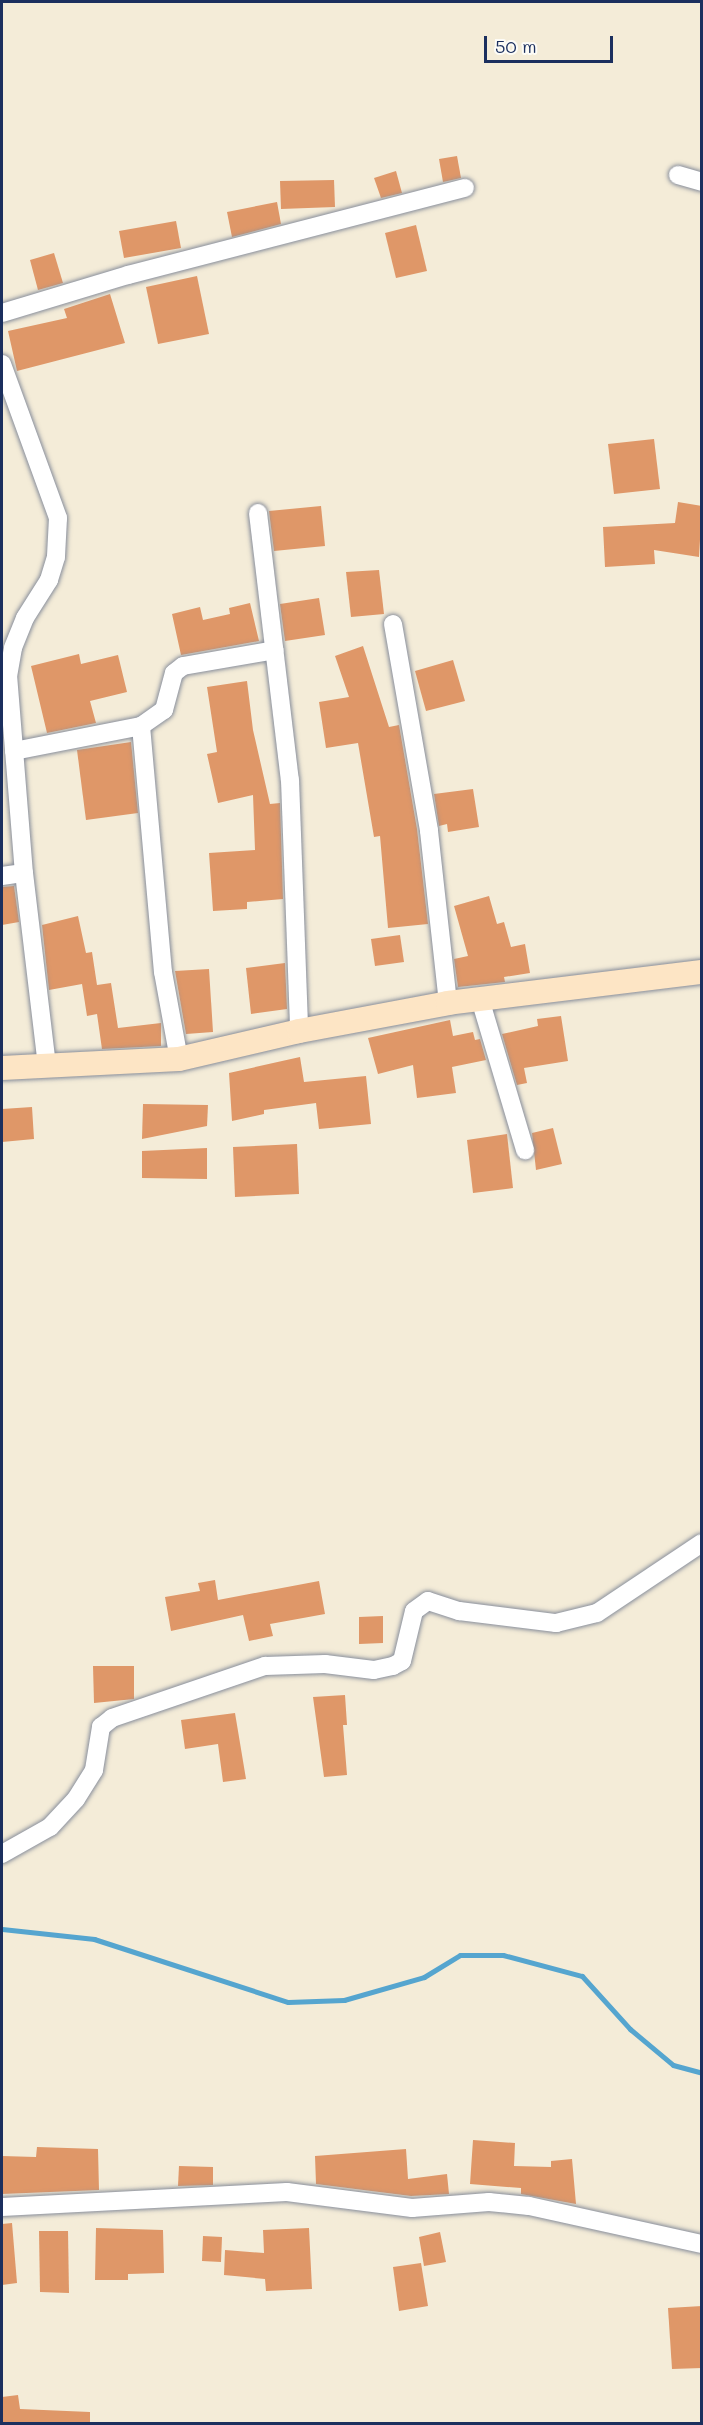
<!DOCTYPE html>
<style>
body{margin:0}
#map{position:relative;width:703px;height:2425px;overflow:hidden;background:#f4ecd8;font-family:Mali,sans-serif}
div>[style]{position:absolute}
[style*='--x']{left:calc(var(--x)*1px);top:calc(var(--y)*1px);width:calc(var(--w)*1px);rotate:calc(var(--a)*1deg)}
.stream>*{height:5px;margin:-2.5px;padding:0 2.5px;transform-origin:2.5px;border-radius:2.5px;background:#55a5cf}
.building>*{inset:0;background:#df9768}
.roads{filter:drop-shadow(0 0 2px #888e9b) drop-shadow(0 0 2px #888e9b)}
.street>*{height:18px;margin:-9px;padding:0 9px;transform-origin:9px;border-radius:9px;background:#fff}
.secondary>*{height:24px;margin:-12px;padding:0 12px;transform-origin:12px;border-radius:12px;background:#fde5c5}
span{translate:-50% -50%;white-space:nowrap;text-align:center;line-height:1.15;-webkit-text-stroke:6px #fdfcf7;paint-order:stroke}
.frame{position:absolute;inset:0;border:3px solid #1b2f5e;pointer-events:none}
.scale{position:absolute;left:484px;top:36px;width:129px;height:27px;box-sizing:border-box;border:3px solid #1b2f5e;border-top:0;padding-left:8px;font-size:18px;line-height:21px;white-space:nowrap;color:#1b2f5e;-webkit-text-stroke:4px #fdfcf7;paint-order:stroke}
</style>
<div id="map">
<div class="stream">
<div style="--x:2;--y:1929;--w:93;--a:6.2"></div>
<div style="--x:94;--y:1939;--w:204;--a:18"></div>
<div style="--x:288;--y:2002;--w:56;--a:-2"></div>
<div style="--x:344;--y:2000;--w:83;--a:-16"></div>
<div style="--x:424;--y:1977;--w:42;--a:-31.4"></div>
<div style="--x:460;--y:1955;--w:43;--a:0"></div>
<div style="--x:503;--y:1955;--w:82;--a:14.9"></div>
<div style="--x:582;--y:1976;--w:72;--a:47.8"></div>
<div style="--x:630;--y:2029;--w:56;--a:39.9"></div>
<div style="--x:673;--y:2065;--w:30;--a:15"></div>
</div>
<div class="building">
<div style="clip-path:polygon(457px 156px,461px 178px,443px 182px,439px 159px)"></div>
<div style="clip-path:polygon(396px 171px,402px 193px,381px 198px,374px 178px)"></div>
<div style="clip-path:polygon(334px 180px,335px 207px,281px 209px,280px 181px)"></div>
<div style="clip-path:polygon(277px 202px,281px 224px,232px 237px,227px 212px)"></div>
<div style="clip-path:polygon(176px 221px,181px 248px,124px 258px,119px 231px)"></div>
<div style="clip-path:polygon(416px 225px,427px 271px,396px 278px,385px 233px)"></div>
<div style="clip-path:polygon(54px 253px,63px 283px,38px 290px,30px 260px)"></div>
<div style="clip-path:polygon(197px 276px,209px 334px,158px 344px,146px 287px)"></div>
<div style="clip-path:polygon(110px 294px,125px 343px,17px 371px,8px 331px,67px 318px,64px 309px)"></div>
<div style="clip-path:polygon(654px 439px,660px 489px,614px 494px,608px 444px)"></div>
<div style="clip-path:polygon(678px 502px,702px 506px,699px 557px,654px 550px,655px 564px,605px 567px,603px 527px,675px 523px)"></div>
<div style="clip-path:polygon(321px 506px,325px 546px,274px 551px,269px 511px)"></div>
<div style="clip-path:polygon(379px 570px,384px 614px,351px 617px,346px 572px)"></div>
<div style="clip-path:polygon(319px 598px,325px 635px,285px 641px,280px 604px)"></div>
<div style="clip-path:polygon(250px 603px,259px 641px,181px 655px,172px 614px,200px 607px,203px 620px,230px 614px,229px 608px)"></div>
<div style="clip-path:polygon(363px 646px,389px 727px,399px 725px,417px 829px,428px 924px,388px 928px,380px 836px,374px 837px,358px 743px,326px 748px,319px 702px,349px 697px,335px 656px)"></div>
<div style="clip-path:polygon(79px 654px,81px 664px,118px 655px,127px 692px,90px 701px,96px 723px,47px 733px,31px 666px)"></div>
<div style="clip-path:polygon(453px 660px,465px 701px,426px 711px,415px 671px)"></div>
<div style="clip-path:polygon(247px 681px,253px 730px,270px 804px,280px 803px,283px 899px,247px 902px,247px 909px,213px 911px,209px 853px,255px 850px,253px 795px,218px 803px,207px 754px,217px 752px,207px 687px)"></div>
<div style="clip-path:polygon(131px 742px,138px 813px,86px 820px,77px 750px)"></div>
<div style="clip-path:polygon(473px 789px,479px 827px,448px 832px,447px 824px,439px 826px,434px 794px)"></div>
<div style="clip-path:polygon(14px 886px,19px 922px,2px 925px,2px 887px)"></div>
<div style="clip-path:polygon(489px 896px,497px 924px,504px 922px,511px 947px,525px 944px,530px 973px,504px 977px,505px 982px,458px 987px,454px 959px,468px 956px,454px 906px)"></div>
<div style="clip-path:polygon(78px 916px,86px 953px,92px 952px,97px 985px,111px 983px,118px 1028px,161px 1023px,161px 1046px,102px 1049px,97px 1014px,87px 1016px,82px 984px,49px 990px,42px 925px)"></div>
<div style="clip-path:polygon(400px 935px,404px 962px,375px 966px,371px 939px)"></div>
<div style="clip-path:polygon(285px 963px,287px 1009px,251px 1014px,246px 968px)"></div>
<div style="clip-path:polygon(209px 969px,213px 1032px,186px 1034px,175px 971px)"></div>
<div style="clip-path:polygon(561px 1016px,568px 1061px,524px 1068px,527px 1083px,517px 1085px,502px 1034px,538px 1026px,537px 1019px)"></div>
<div style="clip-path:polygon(450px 1020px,453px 1036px,473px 1032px,475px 1040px,480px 1039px,486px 1060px,452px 1067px,456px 1093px,417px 1098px,413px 1065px,378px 1074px,368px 1038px)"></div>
<div style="clip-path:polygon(300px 1057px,304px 1082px,366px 1076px,371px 1124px,319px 1129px,316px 1103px,264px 1110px,264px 1114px,232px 1121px,229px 1073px)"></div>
<div style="clip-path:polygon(143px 1104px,208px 1105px,207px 1126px,142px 1139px)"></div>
<div style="clip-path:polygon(32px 1107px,34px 1139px,2px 1142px,2px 1109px)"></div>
<div style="clip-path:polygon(553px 1128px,562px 1164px,536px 1170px,532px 1133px)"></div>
<div style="clip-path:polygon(507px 1134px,513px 1188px,473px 1193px,467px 1140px)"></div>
<div style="clip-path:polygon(297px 1144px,299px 1194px,235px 1197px,233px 1147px)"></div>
<div style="clip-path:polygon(207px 1148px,207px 1179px,142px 1178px,142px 1151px)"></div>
<div style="clip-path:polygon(215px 1580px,218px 1600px,319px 1581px,325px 1614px,270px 1624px,273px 1636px,249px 1641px,243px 1615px,171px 1631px,165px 1597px,200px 1591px,198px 1583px)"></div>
<div style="clip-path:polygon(383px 1616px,383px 1643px,359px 1644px,359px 1617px)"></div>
<div style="clip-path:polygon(93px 1666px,134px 1666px,134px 1699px,94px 1703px)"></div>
<div style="clip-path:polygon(345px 1695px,347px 1725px,343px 1725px,347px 1775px,324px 1777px,313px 1697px)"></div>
<div style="clip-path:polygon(235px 1713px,246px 1779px,223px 1782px,218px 1744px,185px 1749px,181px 1720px)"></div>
<div style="clip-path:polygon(473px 2140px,515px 2143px,514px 2166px,551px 2167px,551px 2161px,572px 2159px,576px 2204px,521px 2194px,521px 2188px,470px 2184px)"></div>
<div style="clip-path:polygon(37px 2147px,98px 2149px,99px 2190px,2px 2194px,2px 2156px,36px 2157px)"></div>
<div style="clip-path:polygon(406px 2149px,408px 2179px,447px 2174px,449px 2194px,411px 2196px,316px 2184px,315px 2156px)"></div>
<div style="clip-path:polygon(179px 2166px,213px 2167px,213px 2185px,178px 2186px)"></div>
<div style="clip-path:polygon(12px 2223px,17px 2283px,2px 2285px,2px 2224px)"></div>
<div style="clip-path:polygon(96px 2228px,163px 2230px,164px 2273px,128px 2274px,128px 2280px,95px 2280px)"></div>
<div style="clip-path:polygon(309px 2228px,312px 2289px,266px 2291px,265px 2279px,224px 2275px,225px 2250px,264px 2253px,263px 2230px)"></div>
<div style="clip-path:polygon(39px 2231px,68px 2231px,69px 2293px,40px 2292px)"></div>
<div style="clip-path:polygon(440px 2232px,446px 2262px,424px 2266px,419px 2237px)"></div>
<div style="clip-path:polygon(203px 2236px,222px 2237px,221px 2262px,202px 2261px)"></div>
<div style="clip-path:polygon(421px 2263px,428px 2306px,399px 2311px,393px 2267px)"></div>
<div style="clip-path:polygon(702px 2306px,702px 2368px,672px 2369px,668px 2308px)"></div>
<div style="clip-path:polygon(18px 2395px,20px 2409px,90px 2412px,90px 2424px,2px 2424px,2px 2397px)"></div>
</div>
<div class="roads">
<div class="street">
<div style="--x:678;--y:175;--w:25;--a:16"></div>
<div style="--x:2;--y:313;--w:132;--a:-16.8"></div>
<div style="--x:128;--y:275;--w:348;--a:-14.5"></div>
<div style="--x:2;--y:364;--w:164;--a:70"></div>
<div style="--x:58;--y:518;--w:39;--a:93"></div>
<div style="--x:56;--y:557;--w:24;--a:107"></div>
<div style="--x:49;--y:580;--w:45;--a:122.3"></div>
<div style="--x:25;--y:618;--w:32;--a:112"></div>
<div style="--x:13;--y:648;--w:27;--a:100"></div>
<div style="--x:8;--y:675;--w:199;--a:85.4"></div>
<div style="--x:24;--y:873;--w:193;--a:83.2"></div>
<div style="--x:258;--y:513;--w:269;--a:83.2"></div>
<div style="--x:290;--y:780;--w:251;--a:87.9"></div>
<div style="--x:393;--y:624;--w:210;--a:80.1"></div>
<div style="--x:429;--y:831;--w:173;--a:83.7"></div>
<div style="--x:141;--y:726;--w:247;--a:84.9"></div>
<div style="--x:163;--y:972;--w:88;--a:79.6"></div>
<div style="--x:14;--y:751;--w:129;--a:-11.1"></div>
<div style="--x:141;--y:726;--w:28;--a:-35"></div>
<div style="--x:164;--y:710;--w:38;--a:-75"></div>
<div style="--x:174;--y:673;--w:11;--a:-38"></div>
<div style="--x:183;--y:666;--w:93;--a:-9.9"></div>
<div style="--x:2;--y:876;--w:22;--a:-8"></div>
<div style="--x:480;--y:999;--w:158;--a:73.4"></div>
<div style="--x:2;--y:1854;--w:55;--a:-29.4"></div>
<div style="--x:50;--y:1827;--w:38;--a:-47"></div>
<div style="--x:76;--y:1799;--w:34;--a:-58"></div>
<div style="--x:94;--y:1770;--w:44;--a:-80.8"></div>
<div style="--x:101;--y:1727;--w:14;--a:-39"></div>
<div style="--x:112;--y:1718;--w:162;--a:-18.8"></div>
<div style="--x:265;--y:1666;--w:60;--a:-1.9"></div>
<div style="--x:325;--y:1664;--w:49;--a:7"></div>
<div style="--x:374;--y:1670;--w:19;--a:-12"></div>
<div style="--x:393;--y:1666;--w:10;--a:-29"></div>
<div style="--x:402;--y:1661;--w:51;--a:-76.5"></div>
<div style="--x:414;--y:1611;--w:17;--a:-36"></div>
<div style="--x:428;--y:1601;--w:33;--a:18"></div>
<div style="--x:459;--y:1611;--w:98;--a:7.1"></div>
<div style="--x:556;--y:1623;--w:42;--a:-13.7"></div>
<div style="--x:597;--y:1613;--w:126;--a:-33.7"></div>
<div style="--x:2;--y:2207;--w:285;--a:-3"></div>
<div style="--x:287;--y:2192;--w:126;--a:7.3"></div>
<div style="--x:412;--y:2208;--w:77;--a:-4.5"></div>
<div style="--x:489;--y:2202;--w:40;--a:5.7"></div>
<div style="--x:529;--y:2206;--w:177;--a:12.4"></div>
</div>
<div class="secondary">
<div style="--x:2;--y:1068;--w:177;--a:-2.9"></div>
<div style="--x:179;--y:1059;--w:123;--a:-13.1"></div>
<div style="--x:299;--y:1031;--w:152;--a:-10.6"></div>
<div style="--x:448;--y:1003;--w:256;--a:-7"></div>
</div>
</div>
<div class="frame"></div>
<div class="scale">50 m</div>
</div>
